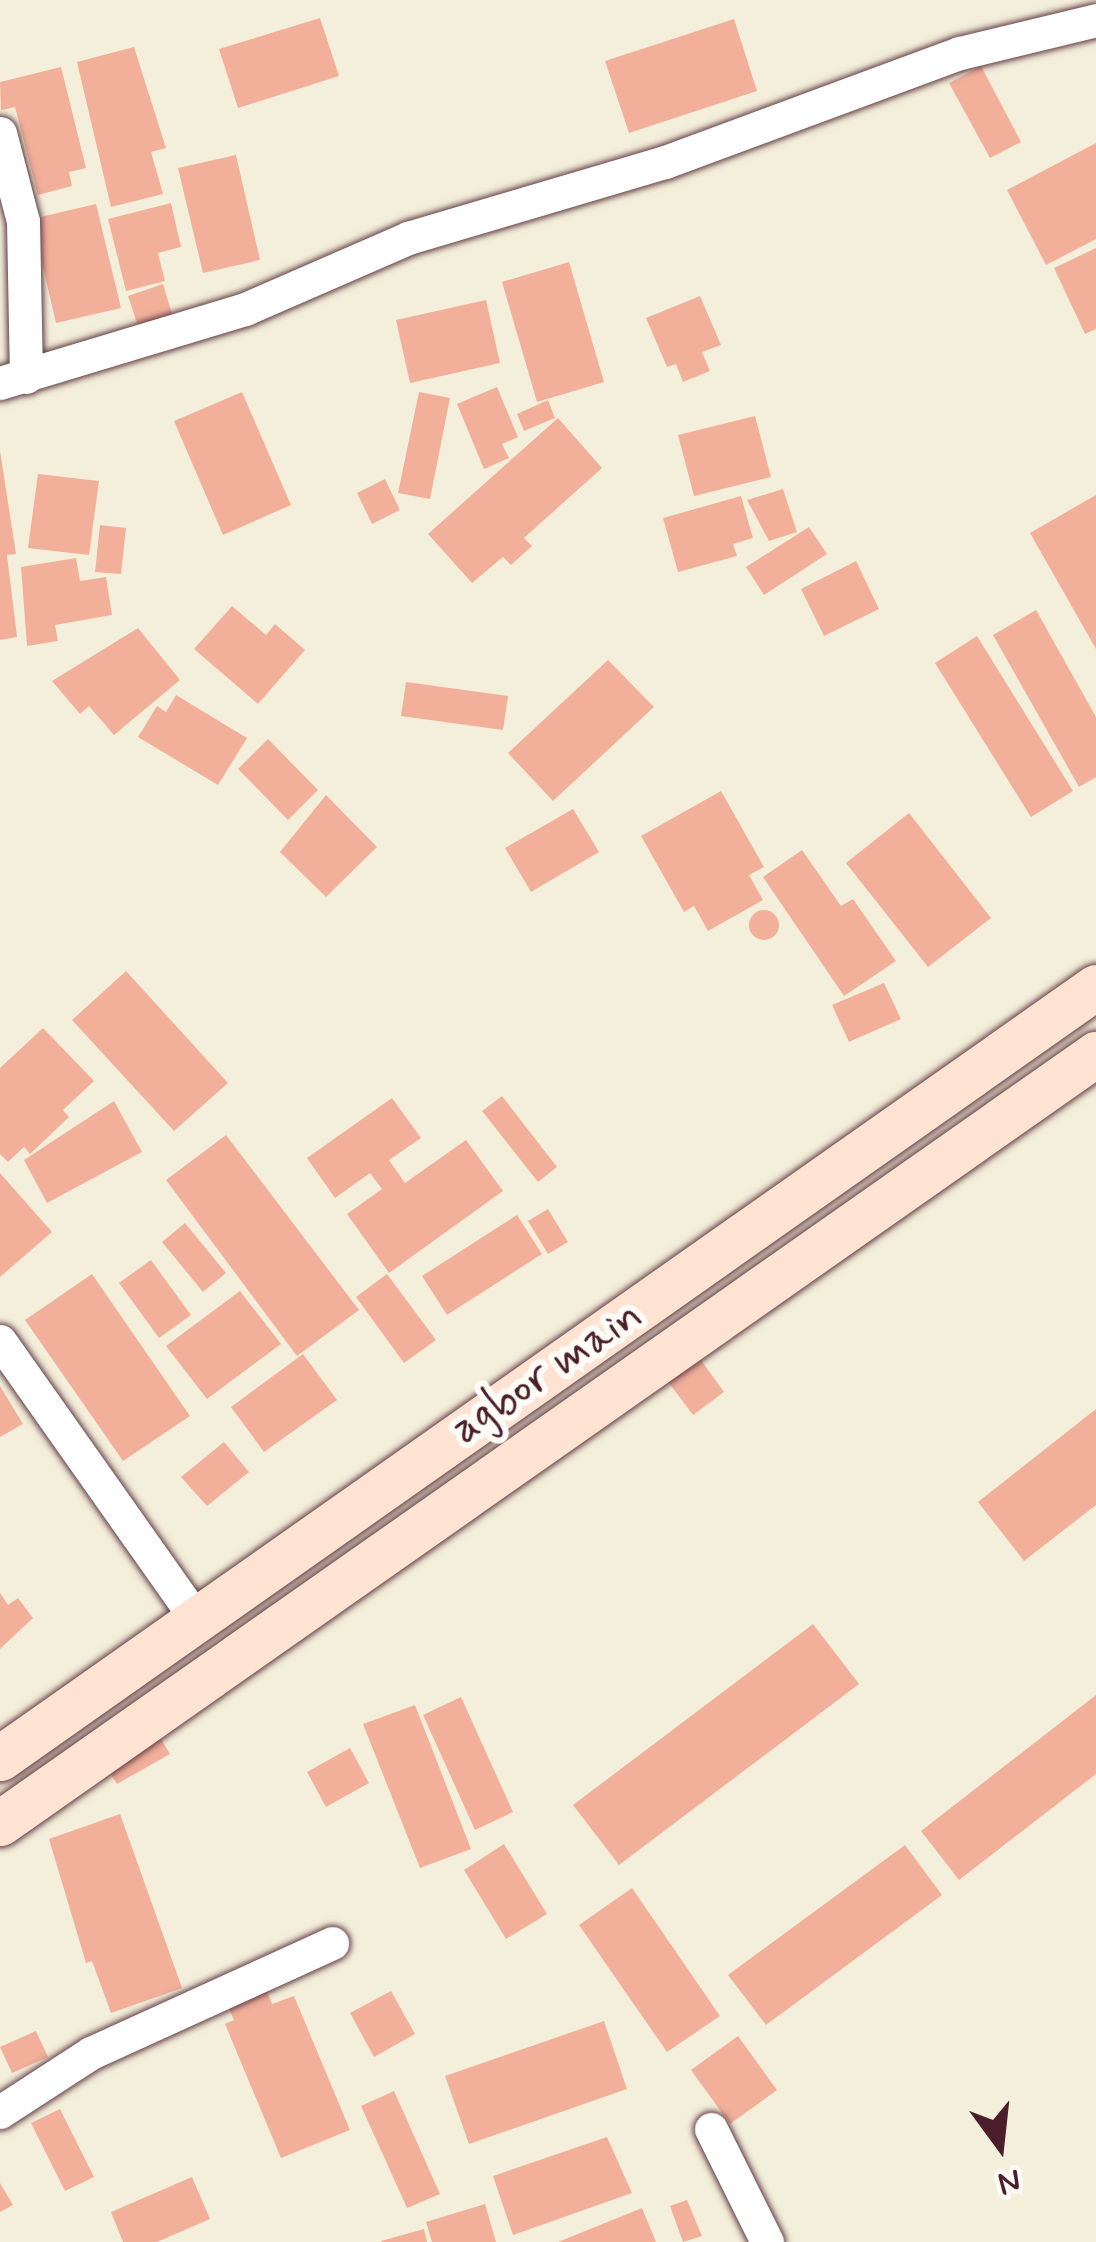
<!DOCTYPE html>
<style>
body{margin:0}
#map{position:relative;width:1096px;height:2242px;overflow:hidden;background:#f4efdb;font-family:Mynerve,sans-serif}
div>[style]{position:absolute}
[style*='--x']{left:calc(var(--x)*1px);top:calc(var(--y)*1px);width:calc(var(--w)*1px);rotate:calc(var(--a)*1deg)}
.building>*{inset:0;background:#f2b09b}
.round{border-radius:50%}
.roads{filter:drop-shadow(0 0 3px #643e45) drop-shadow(0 0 3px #643e45)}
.street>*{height:33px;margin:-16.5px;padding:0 16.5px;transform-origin:16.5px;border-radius:16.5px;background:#fff}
.secondary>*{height:45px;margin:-22.5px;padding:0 22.5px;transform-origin:22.5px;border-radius:22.5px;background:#fee3d2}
span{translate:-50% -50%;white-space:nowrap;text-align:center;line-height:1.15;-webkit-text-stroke:12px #fdfcf7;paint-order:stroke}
.street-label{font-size:45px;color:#4a1f2b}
.north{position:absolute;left:940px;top:2086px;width:120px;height:120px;-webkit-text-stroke:9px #fdfcf7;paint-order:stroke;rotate:165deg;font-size:33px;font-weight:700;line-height:48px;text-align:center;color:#4a1f2b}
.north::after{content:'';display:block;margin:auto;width:42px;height:54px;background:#4a1f2b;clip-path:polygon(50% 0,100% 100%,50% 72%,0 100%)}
</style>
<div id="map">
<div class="building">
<div style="clip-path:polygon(320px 18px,339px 76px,238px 108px,219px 49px)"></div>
<div style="clip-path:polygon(734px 19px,757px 91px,629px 133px,605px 61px)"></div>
<div style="clip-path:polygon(134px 47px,166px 148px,151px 152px,163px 194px,111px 207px,77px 62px)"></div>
<div style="clip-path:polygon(981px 66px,1021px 142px,990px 158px,949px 83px)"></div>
<div style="clip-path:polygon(61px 67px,86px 168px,69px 172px,72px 186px,38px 195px,15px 107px,1px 110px,0 82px)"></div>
<div style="clip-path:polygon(1096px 143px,1096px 239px,1046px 265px,1007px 190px)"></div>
<div style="clip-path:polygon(236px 155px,260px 260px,203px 273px,178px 168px)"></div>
<div style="clip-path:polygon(171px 203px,181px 247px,158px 253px,165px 281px,126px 291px,108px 219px)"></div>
<div style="clip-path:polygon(96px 204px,121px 308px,56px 323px,32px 219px)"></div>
<div style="clip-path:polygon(1096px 248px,1096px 329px,1085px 334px,1054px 268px)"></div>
<div style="clip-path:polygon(569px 262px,604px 382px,537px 402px,502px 282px)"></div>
<div style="clip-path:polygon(163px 284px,172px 314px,138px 326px,128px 296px)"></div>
<div style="clip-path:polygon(700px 296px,721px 345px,702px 352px,710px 371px,683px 382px,676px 364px,667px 367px,646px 318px)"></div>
<div style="clip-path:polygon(486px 300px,500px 363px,410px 383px,396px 320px)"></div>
<div style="clip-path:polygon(497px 387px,518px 437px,502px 444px,509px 458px,484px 469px,457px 404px)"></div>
<div style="clip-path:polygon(242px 392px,291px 505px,223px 535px,174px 421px)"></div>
<div style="clip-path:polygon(419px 392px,450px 398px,430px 499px,398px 493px)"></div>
<div style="clip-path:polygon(548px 400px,555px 418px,524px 431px,517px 414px)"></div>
<div style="clip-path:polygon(755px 416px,771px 477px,694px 496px,678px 435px)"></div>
<div style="clip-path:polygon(558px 418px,602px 468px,524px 538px,532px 546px,511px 565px,503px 557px,472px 583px,428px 534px)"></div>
<div style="clip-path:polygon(0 451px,16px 554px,7px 555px,17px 637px,0 640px)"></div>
<div style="clip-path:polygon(38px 474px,99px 481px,89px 555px,28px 548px)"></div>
<div style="clip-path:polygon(385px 479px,400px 510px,372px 524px,357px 493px)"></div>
<div style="clip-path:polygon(783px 489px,797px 532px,769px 541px,747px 500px)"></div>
<div style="clip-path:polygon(1096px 495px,1096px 649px,1030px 533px)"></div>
<div style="clip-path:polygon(741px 496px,753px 538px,733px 544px,737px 556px,678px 572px,663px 518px)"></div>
<div style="clip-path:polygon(100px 525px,126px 528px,121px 574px,95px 572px)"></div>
<div style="clip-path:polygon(809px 527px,827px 554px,764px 595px,746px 567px)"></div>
<div style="clip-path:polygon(76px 558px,80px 581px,106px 577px,112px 615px,55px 625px,58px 641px,27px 646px,21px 567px)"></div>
<div style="clip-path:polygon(856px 561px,879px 609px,824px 636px,801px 589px)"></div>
<div style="clip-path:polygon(232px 606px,266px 635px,275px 624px,305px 650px,258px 704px,194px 649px)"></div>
<div style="clip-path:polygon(1036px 610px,1096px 717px,1096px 777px,1079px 787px,993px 635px)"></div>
<div style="clip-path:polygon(138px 628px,180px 680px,114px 735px,89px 706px,80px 714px,52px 681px)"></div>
<div style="clip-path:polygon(977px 636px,1073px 791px,1031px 817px,935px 663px)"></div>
<div style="clip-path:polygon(608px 660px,654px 707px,553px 801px,508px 753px)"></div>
<div style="clip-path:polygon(406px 682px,508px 696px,503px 730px,401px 716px)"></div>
<div style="clip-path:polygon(176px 695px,247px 738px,218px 785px,138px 737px,157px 706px,166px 712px)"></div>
<div style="clip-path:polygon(268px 739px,318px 790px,288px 820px,238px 769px)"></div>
<div style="clip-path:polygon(721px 791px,764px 867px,749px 875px,763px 900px,708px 931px,694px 906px,684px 912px,641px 836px)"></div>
<div style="clip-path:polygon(326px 795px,377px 847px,326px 897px,280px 852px)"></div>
<div style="clip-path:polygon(573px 809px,599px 852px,531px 892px,505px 848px)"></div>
<div style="clip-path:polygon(909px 813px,991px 918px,928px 967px,846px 863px)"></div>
<div style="clip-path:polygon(802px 850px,841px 906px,853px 899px,896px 961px,844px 996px,763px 877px)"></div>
<div class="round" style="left:749px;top:910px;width:30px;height:30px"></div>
<div style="clip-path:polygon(126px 971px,228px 1083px,174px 1131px,72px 1020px)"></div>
<div style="clip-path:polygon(884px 983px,901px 1019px,849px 1042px,832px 1005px)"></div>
<div style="clip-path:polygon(43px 1028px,94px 1081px,63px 1110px,69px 1117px,30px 1154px,24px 1147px,8px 1162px,0 1154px,0 1068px)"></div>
<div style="clip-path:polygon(502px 1096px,557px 1167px,538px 1182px,482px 1111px)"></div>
<div style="clip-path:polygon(392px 1098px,421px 1138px,389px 1160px,405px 1183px,466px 1140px,503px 1191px,389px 1273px,347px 1214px,382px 1189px,370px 1173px,335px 1198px,307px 1158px)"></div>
<div style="clip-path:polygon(114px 1101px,142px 1152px,47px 1203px,24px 1160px)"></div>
<div style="clip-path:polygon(226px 1135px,359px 1310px,297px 1356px,166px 1180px)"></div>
<div style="clip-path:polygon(0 1173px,52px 1232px,0 1277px)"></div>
<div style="clip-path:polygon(548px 1209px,568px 1242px,548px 1254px,528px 1221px)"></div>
<div style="clip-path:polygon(517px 1215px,542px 1254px,447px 1315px,422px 1276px)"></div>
<div style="clip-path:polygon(185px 1223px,226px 1273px,203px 1292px,162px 1242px)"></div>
<div style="clip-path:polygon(151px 1260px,191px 1315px,159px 1338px,119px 1283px)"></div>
<div style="clip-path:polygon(92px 1274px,190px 1416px,123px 1461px,25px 1320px)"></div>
<div style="clip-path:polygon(387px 1274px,436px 1340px,404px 1363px,356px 1297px)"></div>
<div style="clip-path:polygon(240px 1291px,281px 1344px,207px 1399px,166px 1346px)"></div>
<div style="clip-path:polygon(303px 1354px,337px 1400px,264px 1452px,231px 1407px)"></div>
<div style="clip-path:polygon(698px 1356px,724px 1392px,693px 1415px,666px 1379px)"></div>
<div style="clip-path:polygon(0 1386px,23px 1424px,0 1437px)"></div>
<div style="clip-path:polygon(1096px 1409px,1096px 1505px,1024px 1561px,978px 1502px)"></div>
<div style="clip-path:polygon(224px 1442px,249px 1472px,207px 1506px,181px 1477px)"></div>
<div style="clip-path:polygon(0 1593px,8px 1605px,18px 1598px,33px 1618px,0 1649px)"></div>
<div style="clip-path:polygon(813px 1624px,859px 1684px,619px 1865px,573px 1805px)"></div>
<div style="clip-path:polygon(1096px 1695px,1096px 1774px,959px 1880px,921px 1831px)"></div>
<div style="clip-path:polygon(461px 1697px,513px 1812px,475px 1830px,423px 1715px)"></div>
<div style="clip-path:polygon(415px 1705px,471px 1849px,420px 1868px,363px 1724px)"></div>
<div style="clip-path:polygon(155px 1729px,170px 1754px,117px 1784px,102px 1760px)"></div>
<div style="clip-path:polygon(350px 1748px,369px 1783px,326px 1807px,307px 1772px)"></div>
<div style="clip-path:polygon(120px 1814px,182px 1988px,111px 2013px,92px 1961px,86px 1963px,49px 1839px)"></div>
<div style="clip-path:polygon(504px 1844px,547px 1914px,506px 1939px,464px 1870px)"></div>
<div style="clip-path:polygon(905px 1845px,942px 1895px,766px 2025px,728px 1975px)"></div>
<div style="clip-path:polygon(632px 1888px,720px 2016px,667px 2052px,579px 1925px)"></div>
<div style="clip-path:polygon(266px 1989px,272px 2004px,294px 1996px,350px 2130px,281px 2158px,225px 2024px,234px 2020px,227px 2004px)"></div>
<div style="clip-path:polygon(391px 1991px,415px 2034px,374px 2057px,350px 2013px)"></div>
<div style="clip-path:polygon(604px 2021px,627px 2089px,469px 2144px,445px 2076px)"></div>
<div style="clip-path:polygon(36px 2031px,48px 2057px,12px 2073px,0 2047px)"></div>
<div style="clip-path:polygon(738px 2036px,777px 2090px,730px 2124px,691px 2070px)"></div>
<div style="clip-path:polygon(394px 2091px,440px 2194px,407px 2208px,361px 2106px)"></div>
<div style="clip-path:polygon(60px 2109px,94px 2177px,65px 2191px,31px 2123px)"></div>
<div style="clip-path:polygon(607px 2137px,632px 2193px,513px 2235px,493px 2176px)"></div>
<div style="clip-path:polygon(192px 2177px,210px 2219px,157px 2242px,123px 2242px,111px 2212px)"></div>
<div style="clip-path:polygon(0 2183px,13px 2205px,0 2212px)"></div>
<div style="clip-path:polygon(687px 2200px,702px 2236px,683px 2242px,670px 2206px)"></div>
<div style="clip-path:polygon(485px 2204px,496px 2242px,432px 2242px,426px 2222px)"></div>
<div style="clip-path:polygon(642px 2208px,656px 2242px,558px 2242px)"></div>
<div style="clip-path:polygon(424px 2229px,427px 2242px,382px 2242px,381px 2241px)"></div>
</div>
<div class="roads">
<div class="street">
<div style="--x:0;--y:133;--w:91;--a:75.4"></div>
<div style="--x:23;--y:221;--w:156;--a:88.9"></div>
<div style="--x:0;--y:383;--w:256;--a:-16.8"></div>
<div style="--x:245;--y:309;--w:178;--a:-23.5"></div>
<div style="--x:408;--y:238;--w:268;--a:-16.5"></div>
<div style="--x:665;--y:162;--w:314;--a:-20.3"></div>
<div style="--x:960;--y:53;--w:140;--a:-13.6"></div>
<div style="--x:0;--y:1341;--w:344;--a:54.8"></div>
<div style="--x:0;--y:2112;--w:108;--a:-33"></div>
<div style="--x:91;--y:2053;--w:265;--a:-24.5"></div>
<div style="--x:711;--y:2129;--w:126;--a:63.6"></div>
</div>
<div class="secondary">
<div style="--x:0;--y:1758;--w:1340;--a:-35.13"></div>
<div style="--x:0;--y:1823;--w:1339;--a:-35.06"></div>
</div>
</div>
<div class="street-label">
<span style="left:547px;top:1372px;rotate:-34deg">agbor main</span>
</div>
<div class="north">N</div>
</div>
